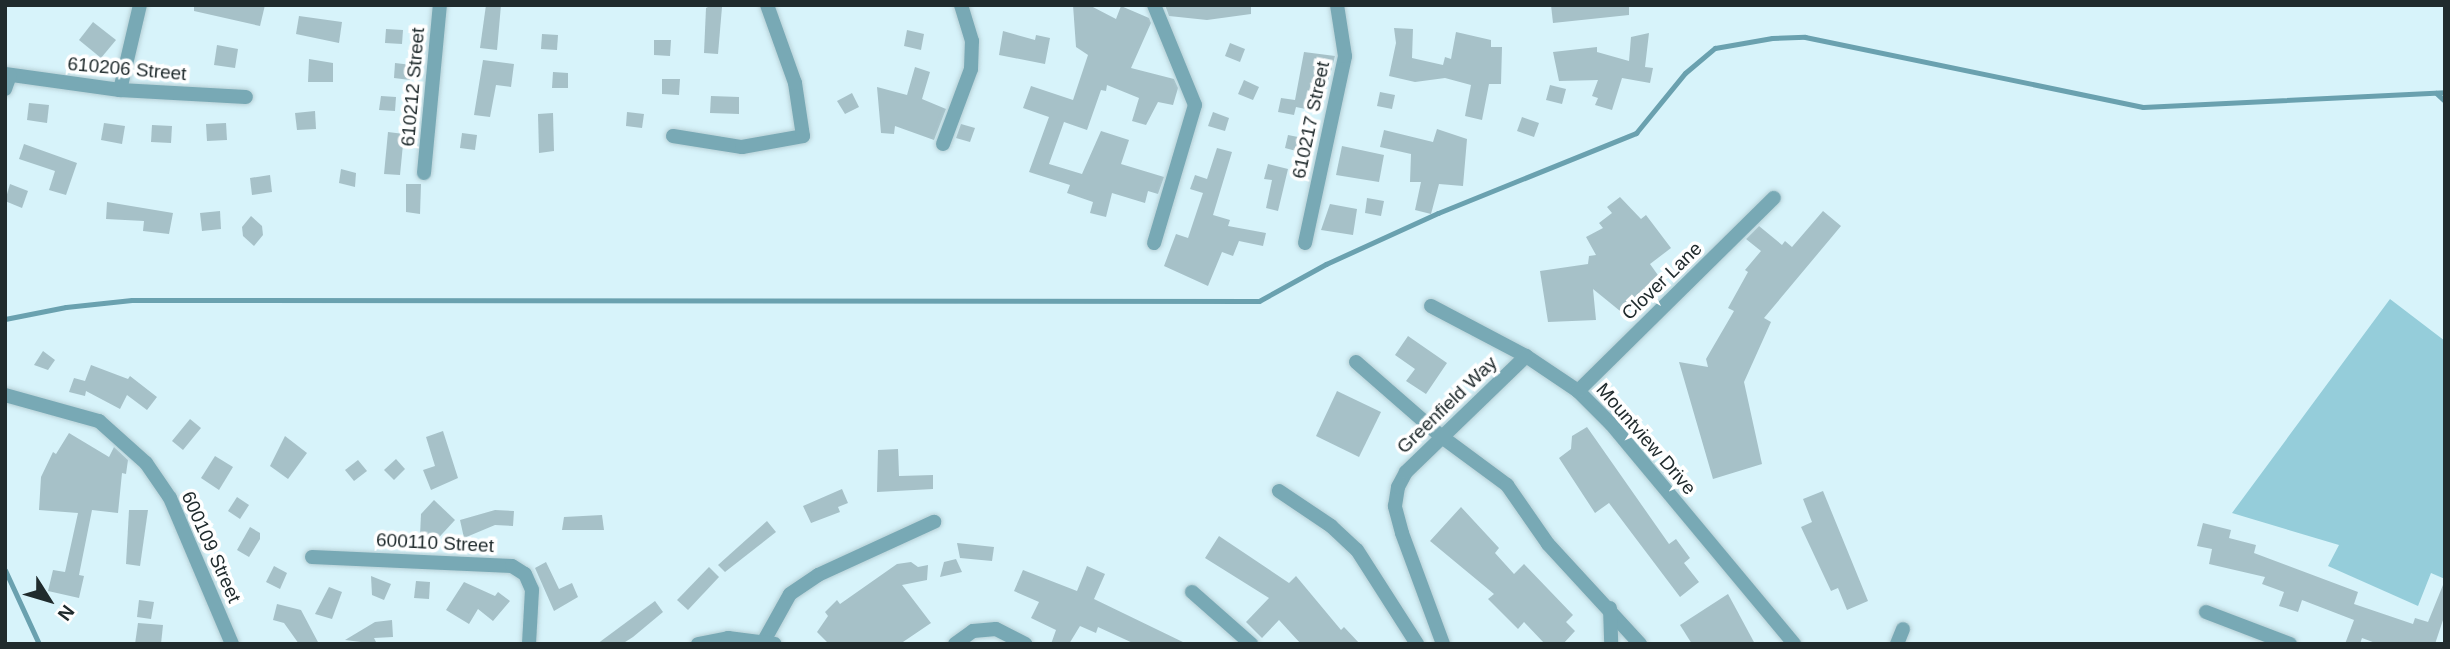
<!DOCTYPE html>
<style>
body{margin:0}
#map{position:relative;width:2450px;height:649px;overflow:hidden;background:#d7f3fa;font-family:Arial,sans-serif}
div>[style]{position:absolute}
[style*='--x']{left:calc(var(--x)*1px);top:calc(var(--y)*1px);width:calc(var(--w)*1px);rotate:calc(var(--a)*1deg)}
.green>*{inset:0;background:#95cdda}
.stream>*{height:5px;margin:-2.5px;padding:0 2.5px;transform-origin:2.5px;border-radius:2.5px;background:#6aa1af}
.building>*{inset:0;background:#a6c1c8}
.roads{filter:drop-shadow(0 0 2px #b6cfd5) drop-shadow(0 0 2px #b6cfd5)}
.minor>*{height:14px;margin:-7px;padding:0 7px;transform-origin:7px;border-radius:7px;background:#78a9b5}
span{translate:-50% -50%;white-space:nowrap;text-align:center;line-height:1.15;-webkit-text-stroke:7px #fff;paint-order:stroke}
.street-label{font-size:19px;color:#202b2d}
.frame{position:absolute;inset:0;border:7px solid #202b2d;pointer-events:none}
.north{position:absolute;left:14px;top:565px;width:70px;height:70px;-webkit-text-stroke:5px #fff;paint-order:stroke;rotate:127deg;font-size:19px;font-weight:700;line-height:28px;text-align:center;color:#202b2d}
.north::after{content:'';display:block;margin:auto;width:24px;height:32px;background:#202b2d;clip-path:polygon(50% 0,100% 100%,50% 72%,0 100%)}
</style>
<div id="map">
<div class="green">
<div style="clip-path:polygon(2390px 299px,2445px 341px,2445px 579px,2431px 573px,2418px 606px,2328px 566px,2339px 545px,2232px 513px)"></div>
</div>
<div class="stream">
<div style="--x:2436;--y:93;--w:12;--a:42"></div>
<div style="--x:5;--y:319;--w:62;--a:-11.1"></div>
<div style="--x:66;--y:307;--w:66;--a:-6.1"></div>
<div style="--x:132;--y:300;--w:1127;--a:0.05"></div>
<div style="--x:1259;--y:301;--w:77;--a:-28.9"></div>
<div style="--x:1326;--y:264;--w:123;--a:-24.5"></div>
<div style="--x:1438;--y:213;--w:214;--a:-22"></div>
<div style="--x:1636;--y:133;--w:77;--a:-50.8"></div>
<div style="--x:1685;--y:73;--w:39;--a:-40"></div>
<div style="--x:1715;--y:48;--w:58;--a:-10"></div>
<div style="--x:1772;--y:38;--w:33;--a:-2"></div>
<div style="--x:1805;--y:37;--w:345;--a:11.7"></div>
<div style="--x:2143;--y:107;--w:302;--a:-2.8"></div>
<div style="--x:5;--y:570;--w:81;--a:65.3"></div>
</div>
<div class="building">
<div style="clip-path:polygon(194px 5px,265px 5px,260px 26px,194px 11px)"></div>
<div style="clip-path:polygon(486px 5px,501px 5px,497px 50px,480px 48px)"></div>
<div style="clip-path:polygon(1073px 5px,1089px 5px,1116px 19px,1121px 6px,1149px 18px,1151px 23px,1131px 68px,1174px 79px,1178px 88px,1173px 105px,1158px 102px,1146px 125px,1132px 121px,1139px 98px,1107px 85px,1106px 91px,1101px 90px,1087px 130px,1064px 122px,1049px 164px,1082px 174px,1101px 131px,1129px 140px,1121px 164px,1164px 177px,1158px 194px,1148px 191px,1145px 203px,1112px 193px,1106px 217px,1090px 213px,1093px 202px,1067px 193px,1070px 185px,1029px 172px,1049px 117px,1023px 108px,1031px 86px,1073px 100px,1088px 55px,1076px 47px)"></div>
<div style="clip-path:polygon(1165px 5px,1251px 5px,1251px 14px,1207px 20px,1169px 16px)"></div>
<div style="clip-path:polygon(1551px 5px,1629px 5px,1629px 15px,1553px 23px)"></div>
<div style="clip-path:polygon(710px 6px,722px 7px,718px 54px,704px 53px,706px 8px)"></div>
<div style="clip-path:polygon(299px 16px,342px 22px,339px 43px,296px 34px)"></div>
<div style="clip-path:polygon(93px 22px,116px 40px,101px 58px,79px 40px)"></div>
<div style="clip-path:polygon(1394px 28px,1413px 29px,1412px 58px,1443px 65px,1445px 57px,1451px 59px,1456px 32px,1491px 40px,1491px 47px,1502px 47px,1501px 84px,1489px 84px,1482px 120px,1465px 116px,1471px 85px,1445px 78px,1415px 82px,1389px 76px,1396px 43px)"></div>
<div style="clip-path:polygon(386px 29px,403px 30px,402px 44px,385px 43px)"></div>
<div style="clip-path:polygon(907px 30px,924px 34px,921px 50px,904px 46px)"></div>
<div style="clip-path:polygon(1003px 31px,1035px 40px,1036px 35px,1050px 38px,1045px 64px,999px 55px)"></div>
<div style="clip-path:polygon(1649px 33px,1645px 67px,1653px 68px,1650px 83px,1622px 78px,1612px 110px,1595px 105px,1598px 98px,1592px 96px,1598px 80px,1559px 81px,1553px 52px,1597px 47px,1597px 52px,1629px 61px,1631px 37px)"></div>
<div style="clip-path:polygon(542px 34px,558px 35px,557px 50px,541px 49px)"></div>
<div style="clip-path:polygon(654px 40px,671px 40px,670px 56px,654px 55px)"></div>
<div style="clip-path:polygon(1230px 43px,1245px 49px,1240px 62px,1225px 56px)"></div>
<div style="clip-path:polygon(217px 45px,238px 49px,235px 68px,214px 65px)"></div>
<div style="clip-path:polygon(1304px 52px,1335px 56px,1320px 112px,1296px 107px,1294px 115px,1278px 112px,1281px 98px,1295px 100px)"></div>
<div style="clip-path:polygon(309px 59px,333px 63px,333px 82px,308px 82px)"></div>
<div style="clip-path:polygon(483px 60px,514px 64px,511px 87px,496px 85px,490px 117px,474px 115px)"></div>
<div style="clip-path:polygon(395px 63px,412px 65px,410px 80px,394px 78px)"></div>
<div style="clip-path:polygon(915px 67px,930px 72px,922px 99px,946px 109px,934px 140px,895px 126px,894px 134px,881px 133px,877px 87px,907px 95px)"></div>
<div style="clip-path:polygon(553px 72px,568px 73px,568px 88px,552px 88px)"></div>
<div style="clip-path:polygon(662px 79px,680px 79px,679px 95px,662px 94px)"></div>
<div style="clip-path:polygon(1244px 80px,1259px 87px,1253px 100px,1238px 94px)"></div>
<div style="clip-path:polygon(1550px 85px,1566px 89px,1562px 104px,1546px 100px)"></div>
<div style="clip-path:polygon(1380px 92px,1395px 95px,1392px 109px,1377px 106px)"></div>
<div style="clip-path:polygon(852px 93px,859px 107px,845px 114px,837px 101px)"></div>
<div style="clip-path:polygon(381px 96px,396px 97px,395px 111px,379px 110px)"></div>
<div style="clip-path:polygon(711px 96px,739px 97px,739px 114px,710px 113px)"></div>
<div style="clip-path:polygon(29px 103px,49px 105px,47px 123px,27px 120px)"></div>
<div style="clip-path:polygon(315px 111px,316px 129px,297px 130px,295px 113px)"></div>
<div style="clip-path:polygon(627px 112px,644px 114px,642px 128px,626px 126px)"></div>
<div style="clip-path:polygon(1213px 112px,1229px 118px,1225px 131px,1208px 126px)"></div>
<div style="clip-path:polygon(553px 113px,554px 151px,539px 153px,538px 114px)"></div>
<div style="clip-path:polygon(1522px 117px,1539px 123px,1534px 137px,1517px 131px)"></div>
<div style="clip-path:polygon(104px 123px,125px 126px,122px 144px,101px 140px)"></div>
<div style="clip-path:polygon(226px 123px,227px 140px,207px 141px,206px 124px)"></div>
<div style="clip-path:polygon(961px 124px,975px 128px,970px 142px,956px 138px)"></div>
<div style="clip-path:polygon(152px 125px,172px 126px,171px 143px,151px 142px)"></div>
<div style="clip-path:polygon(1437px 129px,1467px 139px,1463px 186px,1439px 184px,1431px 214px,1415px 210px,1421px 182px,1410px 182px,1411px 154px,1380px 147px,1384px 130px,1433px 142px)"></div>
<div style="clip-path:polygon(388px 132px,404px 134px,400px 175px,384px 174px)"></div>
<div style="clip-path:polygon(462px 133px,477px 135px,475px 150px,460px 148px)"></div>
<div style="clip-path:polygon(1288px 135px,1303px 138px,1300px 152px,1285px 148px)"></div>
<div style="clip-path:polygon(24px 144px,77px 163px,66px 195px,49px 190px,55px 171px,19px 159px)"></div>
<div style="clip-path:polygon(1342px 146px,1384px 155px,1379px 182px,1336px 175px)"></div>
<div style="clip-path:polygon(1217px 148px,1232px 152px,1213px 215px,1230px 220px,1228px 226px,1266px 233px,1263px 246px,1239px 241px,1233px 256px,1222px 252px,1208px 286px,1164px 266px,1176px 234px,1188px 238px,1203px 193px,1190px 189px,1195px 175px,1207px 179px)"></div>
<div style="clip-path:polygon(1268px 164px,1288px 169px,1278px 211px,1266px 208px,1272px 180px,1264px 179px)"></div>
<div style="clip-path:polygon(341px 169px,356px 173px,355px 187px,339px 183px)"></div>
<div style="clip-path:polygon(270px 175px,272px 192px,252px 195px,250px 178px)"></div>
<div style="clip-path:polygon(10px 184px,28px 191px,22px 208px,5px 201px)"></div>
<div style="clip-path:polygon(406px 184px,421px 184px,420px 214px,406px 212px)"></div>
<div style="clip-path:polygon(1620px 197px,1641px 219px,1646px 215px,1671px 248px,1650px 264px,1660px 278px,1633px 301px,1635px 305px,1625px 315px,1593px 289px,1596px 320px,1548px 322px,1540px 271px,1588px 264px,1589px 256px,1596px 255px,1586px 237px,1603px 228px,1599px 223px,1612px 213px,1607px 207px)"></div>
<div style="clip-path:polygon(1367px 198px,1384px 201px,1381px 216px,1365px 213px)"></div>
<div style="clip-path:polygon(107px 202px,173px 213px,169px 234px,143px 231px,144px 221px,106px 219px)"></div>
<div style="clip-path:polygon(1330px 204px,1357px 209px,1353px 235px,1321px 230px)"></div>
<div style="clip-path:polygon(220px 211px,221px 229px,202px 231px,200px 213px)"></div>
<div style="clip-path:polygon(1823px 211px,1841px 226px,1764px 318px,1771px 322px,1744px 382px,1762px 464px,1713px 479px,1679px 362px,1708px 367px,1706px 359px,1734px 311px,1728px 308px,1748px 272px,1745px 270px,1761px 251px,1746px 239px,1759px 226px,1782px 245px,1785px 241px,1792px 247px)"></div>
<div style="clip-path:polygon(251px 216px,262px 226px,263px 235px,254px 246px,243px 236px,242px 227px)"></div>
<div style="clip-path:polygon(1408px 336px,1447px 363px,1426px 394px,1406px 381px,1415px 369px,1395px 355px)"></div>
<div style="clip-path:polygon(43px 351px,55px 360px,48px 370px,34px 365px)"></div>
<div style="clip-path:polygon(91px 365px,128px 379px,130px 376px,157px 397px,147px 410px,127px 395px,120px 409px,86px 391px,85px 396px,69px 392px,74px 378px,85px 381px)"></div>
<div style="clip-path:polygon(1337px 391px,1381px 412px,1359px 457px,1316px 436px)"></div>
<div style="clip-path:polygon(190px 419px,201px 428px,183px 450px,172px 441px)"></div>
<div style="clip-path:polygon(1587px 427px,1669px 544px,1676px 539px,1690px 558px,1684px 563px,1699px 582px,1680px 597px,1609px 503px,1595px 513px,1559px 458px,1571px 449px,1572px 436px)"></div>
<div style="clip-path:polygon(443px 431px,458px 478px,431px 490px,423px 470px,435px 466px,426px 437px)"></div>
<div style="clip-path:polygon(69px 433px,109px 457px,114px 447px,128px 460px,126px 474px,122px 473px,118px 513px,92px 510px,79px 575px,84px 576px,79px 598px,48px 591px,53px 570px,65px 572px,78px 513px,39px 510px,41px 477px,53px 452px,56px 454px)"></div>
<div style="clip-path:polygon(285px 436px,307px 453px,288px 479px,270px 466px)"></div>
<div style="clip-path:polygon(898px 449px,899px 476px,933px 475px,933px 489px,877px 492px,878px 450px)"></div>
<div style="clip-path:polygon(215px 456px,233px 467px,219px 490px,201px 478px)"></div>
<div style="clip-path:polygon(396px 459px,405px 469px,394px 480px,384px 470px)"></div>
<div style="clip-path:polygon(358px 460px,367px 471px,354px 481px,345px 470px)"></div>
<div style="clip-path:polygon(842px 489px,848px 503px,838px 507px,840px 512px,811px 523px,803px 506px)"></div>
<div style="clip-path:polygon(1823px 491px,1868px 601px,1847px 610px,1838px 588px,1831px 591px,1801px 527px,1812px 522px,1803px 499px)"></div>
<div style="clip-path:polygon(237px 497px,249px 505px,240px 519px,228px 511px)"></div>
<div style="clip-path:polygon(434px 500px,455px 520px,431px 546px,420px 536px,421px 514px)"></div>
<div style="clip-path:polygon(1461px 507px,1499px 548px,1495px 553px,1514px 574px,1524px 564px,1573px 615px,1566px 622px,1575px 631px,1563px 644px,1545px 644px,1524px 622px,1518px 629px,1488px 599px,1494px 594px,1430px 541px)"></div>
<div style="clip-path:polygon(129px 510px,148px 510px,140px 566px,126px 564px)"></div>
<div style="clip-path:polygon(495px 510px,514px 511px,513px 526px,495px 525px,464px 538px,460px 520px)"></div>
<div style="clip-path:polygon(602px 515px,604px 530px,562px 530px,564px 517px)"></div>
<div style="clip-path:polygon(767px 521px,776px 532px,725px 572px,718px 565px)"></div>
<div style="clip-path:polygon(2203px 523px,2231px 530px,2229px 538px,2256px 545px,2254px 553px,2358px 592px,2354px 604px,2413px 624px,2415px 618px,2428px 622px,2445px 580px,2445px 614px,2435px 644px,2378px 644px,2362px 638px,2360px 644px,2345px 644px,2354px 620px,2302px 600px,2298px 612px,2279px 606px,2284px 592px,2262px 584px,2265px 577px,2209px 564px,2212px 549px,2197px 546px)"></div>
<div style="clip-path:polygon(250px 527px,260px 533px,260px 539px,249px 557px,237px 550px)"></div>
<div style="clip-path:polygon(1219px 536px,1289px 583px,1296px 576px,1341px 630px,1344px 627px,1360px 644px,1301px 644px,1279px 620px,1262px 638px,1246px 622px,1269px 598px,1205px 558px)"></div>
<div style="clip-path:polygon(957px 543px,994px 547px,992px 561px,960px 558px)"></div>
<div style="clip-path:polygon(956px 559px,962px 572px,940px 577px,944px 562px)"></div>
<div style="clip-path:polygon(546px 562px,559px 589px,572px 583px,578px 597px,554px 611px,535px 568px)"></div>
<div style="clip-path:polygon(911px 562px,918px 567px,928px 565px,927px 580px,902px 585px,931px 623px,900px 644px,829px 644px,817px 632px,828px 616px,825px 612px,837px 600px,840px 604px,897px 564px)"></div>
<div style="clip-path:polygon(274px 566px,287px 573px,280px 589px,266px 582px)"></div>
<div style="clip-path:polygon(1087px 566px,1105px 574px,1094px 599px,1187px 644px,1135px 644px,1098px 627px,1096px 633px,1080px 626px,1069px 644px,1051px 644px,1056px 630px,1031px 618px,1039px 602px,1014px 591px,1023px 570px,1077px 591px)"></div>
<div style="clip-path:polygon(709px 567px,719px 577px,688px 610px,677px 600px)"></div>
<div style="clip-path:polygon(371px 576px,391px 584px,384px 600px,372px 595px)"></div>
<div style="clip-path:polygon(416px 581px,430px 582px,429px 599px,414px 598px)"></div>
<div style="clip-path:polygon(464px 582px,495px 596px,498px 592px,510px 601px,493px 621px,478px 609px,469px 624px,446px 610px)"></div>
<div style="clip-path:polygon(329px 587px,342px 592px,332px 619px,315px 614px)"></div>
<div style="clip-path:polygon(1728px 594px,1755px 644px,1692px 644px,1680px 625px)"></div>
<div style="clip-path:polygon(139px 600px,154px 602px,151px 619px,137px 617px)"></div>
<div style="clip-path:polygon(655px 601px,663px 612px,633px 637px,622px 644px,597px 644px)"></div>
<div style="clip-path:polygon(277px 604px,301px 610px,319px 644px,299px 644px,284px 623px,273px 620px)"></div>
<div style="clip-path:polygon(392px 620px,393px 637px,374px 638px,377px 644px,345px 640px,375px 622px)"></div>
<div style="clip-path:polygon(138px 623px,163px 625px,161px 644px,135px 644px)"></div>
</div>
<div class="roads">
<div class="minor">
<div style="--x:1154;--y:5;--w:108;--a:67.7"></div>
<div style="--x:1195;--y:105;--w:144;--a:106.5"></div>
<div style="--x:5;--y:74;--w:116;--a:7.9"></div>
<div style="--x:120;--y:90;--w:126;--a:3.2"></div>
<div style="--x:5;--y:89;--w:15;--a:-70"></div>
<div style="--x:120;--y:90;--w:87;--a:-76.8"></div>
<div style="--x:673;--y:136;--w:70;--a:9.1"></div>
<div style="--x:742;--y:147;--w:62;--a:-10.2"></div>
<div style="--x:803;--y:136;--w:54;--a:-98.6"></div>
<div style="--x:795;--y:83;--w:83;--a:-109.7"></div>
<div style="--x:943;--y:144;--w:80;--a:-69.5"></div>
<div style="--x:971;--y:69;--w:28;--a:-88"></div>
<div style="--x:972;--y:41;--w:38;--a:-107"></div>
<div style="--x:424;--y:173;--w:169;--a:-84.6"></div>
<div style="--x:1305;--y:243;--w:191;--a:-77.9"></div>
<div style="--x:1345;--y:56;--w:52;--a:-98.9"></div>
<div style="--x:1431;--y:306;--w:107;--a:27.8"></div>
<div style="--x:1526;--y:356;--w:63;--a:33.9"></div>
<div style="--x:1578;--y:391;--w:47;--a:45"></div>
<div style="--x:1611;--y:424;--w:286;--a:50.2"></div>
<div style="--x:1356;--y:362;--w:114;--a:41.1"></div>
<div style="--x:1442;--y:437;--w:81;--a:36.4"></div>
<div style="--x:1507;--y:485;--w:72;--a:55.2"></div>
<div style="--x:1548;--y:544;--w:136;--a:47.4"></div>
<div style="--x:1578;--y:391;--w:275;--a:-44.6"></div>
<div style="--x:5;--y:395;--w:98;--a:15.5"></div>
<div style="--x:99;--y:421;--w:63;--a:41.8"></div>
<div style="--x:146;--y:463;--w:42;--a:55.6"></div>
<div style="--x:170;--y:498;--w:159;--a:67"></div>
<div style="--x:1279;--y:491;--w:63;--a:33.9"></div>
<div style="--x:1331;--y:526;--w:35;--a:43"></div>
<div style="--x:1357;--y:550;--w:112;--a:57.4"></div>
<div style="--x:312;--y:557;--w:200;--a:2.6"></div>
<div style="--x:512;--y:566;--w:15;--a:32"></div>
<div style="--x:525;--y:574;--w:17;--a:66"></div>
<div style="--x:532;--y:590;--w:54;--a:93.2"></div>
<div style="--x:1192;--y:592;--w:79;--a:41.4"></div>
<div style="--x:1610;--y:608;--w:36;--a:88"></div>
<div style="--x:2206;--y:612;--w:90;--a:20.9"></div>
<div style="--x:765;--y:639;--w:51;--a:-60.9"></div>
<div style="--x:790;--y:594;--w:34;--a:-34"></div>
<div style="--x:818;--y:575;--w:128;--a:-24.6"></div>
<div style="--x:698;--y:644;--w:31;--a:-11"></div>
<div style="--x:728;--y:638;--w:47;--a:7.3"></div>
<div style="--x:955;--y:644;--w:22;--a:-36"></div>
<div style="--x:973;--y:631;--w:23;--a:-5"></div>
<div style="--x:996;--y:629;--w:33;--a:27"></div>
<div style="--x:1443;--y:644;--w:118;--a:-110.3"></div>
<div style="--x:1402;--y:533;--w:28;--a:-105"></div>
<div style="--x:1395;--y:506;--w:19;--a:-81"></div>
<div style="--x:1398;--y:487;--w:17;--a:-62"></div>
<div style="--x:1406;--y:472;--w:167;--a:-44"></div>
<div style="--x:1897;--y:644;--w:16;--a:-68"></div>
</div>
</div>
<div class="street-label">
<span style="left:127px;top:69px;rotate:5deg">610206 Street</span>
<span style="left:413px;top:87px;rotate:-85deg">610212 Street</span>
<span style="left:1311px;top:120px;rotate:-78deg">610217 Street</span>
<span style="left:1662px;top:281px;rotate:-44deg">Clover Lane</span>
<span style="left:1447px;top:405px;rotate:-44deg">Greenfield Way</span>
<span style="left:1646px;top:439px;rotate:49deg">Mountview Drive</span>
<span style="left:435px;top:543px;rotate:3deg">600110 Street</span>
<span style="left:211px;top:547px;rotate:66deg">600109 Street</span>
</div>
<div class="frame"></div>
<div class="north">N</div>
</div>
